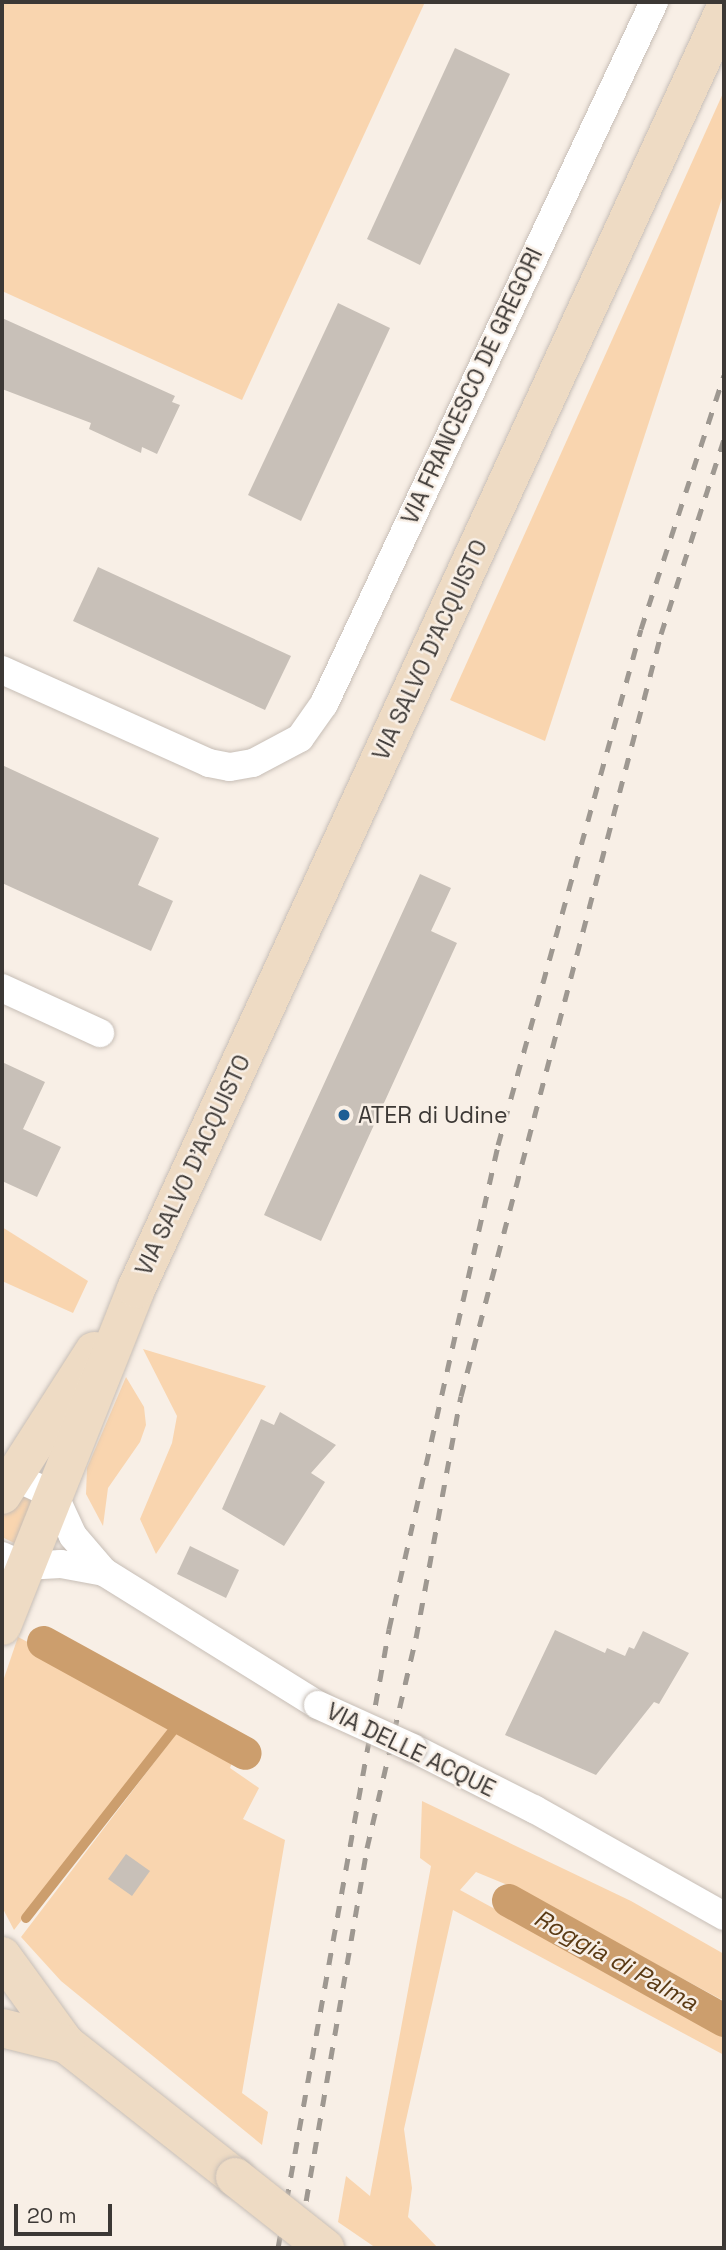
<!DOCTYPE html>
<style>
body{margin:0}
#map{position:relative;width:726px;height:2250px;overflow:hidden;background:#f8efe6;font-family:"Space Grotesk",sans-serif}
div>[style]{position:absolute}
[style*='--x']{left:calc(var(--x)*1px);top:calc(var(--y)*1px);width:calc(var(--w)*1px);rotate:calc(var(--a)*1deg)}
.green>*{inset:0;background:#f9d5af}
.stream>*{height:10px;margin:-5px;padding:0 5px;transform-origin:5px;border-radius:5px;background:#cc9e6d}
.canal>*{height:33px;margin:-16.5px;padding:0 16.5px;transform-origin:16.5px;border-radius:16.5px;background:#cc9e6d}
.building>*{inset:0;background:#c8c0b8}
.roads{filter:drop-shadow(0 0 2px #c7beb6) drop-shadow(0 0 2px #c7beb6)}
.street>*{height:28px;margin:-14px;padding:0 14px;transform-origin:14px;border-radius:14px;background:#fff}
.secondary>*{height:38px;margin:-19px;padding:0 19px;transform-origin:19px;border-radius:19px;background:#eedbc4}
.rail>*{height:5px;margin-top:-2.5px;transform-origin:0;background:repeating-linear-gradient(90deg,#9e9891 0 12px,transparent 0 24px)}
.bridges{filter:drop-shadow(0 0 2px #c7beb6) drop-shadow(0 0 2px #c7beb6)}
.street-bridge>*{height:28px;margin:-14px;padding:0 14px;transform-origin:14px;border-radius:14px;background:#fff}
.secondary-bridge>*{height:38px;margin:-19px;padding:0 19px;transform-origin:19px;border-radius:19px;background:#eedbc4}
.dots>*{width:19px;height:19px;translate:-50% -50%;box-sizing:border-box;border:4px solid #f8efe6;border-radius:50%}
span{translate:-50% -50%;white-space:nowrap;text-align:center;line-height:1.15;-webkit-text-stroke:5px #f8efe6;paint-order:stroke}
.street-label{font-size:23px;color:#3c3835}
.poi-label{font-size:23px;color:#3c3835}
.left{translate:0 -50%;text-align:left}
.water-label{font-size:24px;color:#5a3a14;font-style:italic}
.frame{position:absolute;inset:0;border:4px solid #3c3835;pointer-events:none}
.scale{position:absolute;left:14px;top:2204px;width:98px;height:32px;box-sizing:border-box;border:4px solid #3c3835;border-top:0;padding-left:9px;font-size:21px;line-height:24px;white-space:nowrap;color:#3c3835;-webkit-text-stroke:5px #f8efe6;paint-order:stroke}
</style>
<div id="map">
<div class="green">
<div style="clip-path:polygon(2px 2px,425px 2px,242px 400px,2px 291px)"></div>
<div style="clip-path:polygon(724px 91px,724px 192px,545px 741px,450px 700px)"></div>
<div style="clip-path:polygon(2px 1227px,88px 1281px,73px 1313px,2px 1281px)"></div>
<div style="clip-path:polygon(143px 1349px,266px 1386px,156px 1554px,140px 1519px,172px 1443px,177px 1416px)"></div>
<div style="clip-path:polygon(126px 1377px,144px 1407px,146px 1425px,140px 1442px,108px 1488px,103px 1526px,86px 1494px,87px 1468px)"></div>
<div style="clip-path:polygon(15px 1491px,38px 1502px,18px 1545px,2px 1537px,2px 1517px)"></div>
<div style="clip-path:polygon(18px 1637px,176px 1719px,14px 1930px,2px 1907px,2px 1684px)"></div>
<div style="clip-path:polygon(182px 1726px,234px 1757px,230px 1768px,259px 1788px,243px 1819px,285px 1840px,242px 2093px,268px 2112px,262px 2145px,61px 1981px,21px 1937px)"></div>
<div style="clip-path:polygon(422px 1801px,631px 1901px,724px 1954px,724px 2001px,515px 1888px,476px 1872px,460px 1890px,724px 2034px,724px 2055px,453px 1910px,404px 2129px,412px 2188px,408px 2217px,438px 2248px,376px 2248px,338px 2222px,346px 2176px,370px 2196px,431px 1866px,420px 1858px)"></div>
</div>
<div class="stream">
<div style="--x:26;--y:1918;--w:253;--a:-51.9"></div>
</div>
<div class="canal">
<div style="--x:43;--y:1642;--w:230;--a:28.8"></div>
<div style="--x:508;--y:1900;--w:247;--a:29.1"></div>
</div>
<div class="building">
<div style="clip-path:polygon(455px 48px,510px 74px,420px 265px,367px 239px)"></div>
<div style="clip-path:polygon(338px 303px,390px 328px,301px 521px,248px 495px)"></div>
<div style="clip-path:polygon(2px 318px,175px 396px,172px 402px,180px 405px,157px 454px,142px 447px,141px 453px,89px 429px,91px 423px,2px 389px)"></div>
<div style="clip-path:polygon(98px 567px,291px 656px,265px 710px,73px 621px)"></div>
<div style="clip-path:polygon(2px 765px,159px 838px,138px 885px,173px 901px,151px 951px,2px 883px)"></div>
<div style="clip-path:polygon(420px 874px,451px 888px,431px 931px,457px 943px,321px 1241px,264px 1215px)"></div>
<div style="clip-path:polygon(2px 1062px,45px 1082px,23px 1129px,61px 1147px,37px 1197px,2px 1181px)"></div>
<div style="clip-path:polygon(280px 1412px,336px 1445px,311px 1473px,325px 1482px,284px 1546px,222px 1509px,261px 1419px,274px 1425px)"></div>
<div style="clip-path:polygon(190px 1546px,239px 1570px,226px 1598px,177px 1574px)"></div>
<div style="clip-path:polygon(555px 1630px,605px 1653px,607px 1648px,625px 1656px,629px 1647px,634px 1649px,643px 1631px,689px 1653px,659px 1704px,654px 1702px,596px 1775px,505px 1735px)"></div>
<div style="clip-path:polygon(126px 1854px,150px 1871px,132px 1896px,108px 1879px)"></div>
</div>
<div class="roads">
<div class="street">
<div style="--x:2;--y:670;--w:227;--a:24.2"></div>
<div style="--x:209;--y:763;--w:21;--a:11"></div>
<div style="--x:230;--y:767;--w:23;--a:-10"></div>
<div style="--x:253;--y:763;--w:53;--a:-28"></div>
<div style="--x:300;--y:738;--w:42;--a:-54.8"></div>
<div style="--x:324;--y:704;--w:776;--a:-64.82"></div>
<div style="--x:2;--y:988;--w:108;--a:24.7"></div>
<div style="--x:2;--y:1476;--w:11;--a:0"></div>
<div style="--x:13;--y:1476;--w:45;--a:24.9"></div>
<div style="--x:54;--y:1495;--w:45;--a:65.1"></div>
<div style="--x:73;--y:1536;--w:48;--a:49.3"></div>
<div style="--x:104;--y:1572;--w:252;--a:31.9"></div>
<div style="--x:2;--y:1556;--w:24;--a:24"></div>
<div style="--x:24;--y:1566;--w:37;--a:-3"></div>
<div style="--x:61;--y:1564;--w:44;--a:10.5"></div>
<div style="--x:413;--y:1748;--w:136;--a:26.8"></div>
<div style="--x:534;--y:1809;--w:218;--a:29.4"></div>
</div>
<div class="secondary">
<div style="--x:2;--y:1495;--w:171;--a:-57.4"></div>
<div style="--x:2;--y:1626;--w:363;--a:-68.3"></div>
<div style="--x:136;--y:1289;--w:1407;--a:-65.29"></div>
<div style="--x:2;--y:1956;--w:109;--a:54"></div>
<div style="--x:66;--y:2044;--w:215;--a:38.2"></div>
<div style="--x:2;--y:2028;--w:66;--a:14"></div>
</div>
</div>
<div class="rail">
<div style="--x:278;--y:2248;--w:629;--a:-79.83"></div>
<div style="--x:389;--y:1629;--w:496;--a:-77.3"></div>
<div style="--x:498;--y:1145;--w:535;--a:-74.51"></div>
<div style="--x:641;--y:629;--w:267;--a:-71.9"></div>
<div style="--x:298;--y:2248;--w:406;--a:-80.2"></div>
<div style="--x:367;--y:1848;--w:216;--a:-76.9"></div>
<div style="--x:416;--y:1638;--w:246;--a:-79.5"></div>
<div style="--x:461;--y:1396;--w:788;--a:-75.29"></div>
<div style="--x:661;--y:634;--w:205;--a:-72.1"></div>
</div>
<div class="bridges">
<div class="street-bridge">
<div style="--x:318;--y:1705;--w:104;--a:24.4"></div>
</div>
<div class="secondary-bridge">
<div style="--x:235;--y:2177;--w:115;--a:38.3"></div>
</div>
</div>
<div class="dots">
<div style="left:344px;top:1115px;background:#1d5e94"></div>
</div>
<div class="street-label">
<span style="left:472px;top:386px;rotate:-65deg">VIA FRANCESCO DE GREGORI</span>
<span style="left:430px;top:650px;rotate:-65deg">VIA SALVO D'ACQUISTO</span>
<span style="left:193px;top:1165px;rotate:-65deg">VIA SALVO D'ACQUISTO</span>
<span style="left:411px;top:1750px;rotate:26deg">VIA DELLE ACQUE</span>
</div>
<div class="poi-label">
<span class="left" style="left:358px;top:1115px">ATER di Udine</span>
</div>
<div class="water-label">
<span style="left:616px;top:1960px;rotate:29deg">Roggia di Palma</span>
</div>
<div class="frame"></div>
<div class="scale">20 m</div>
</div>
